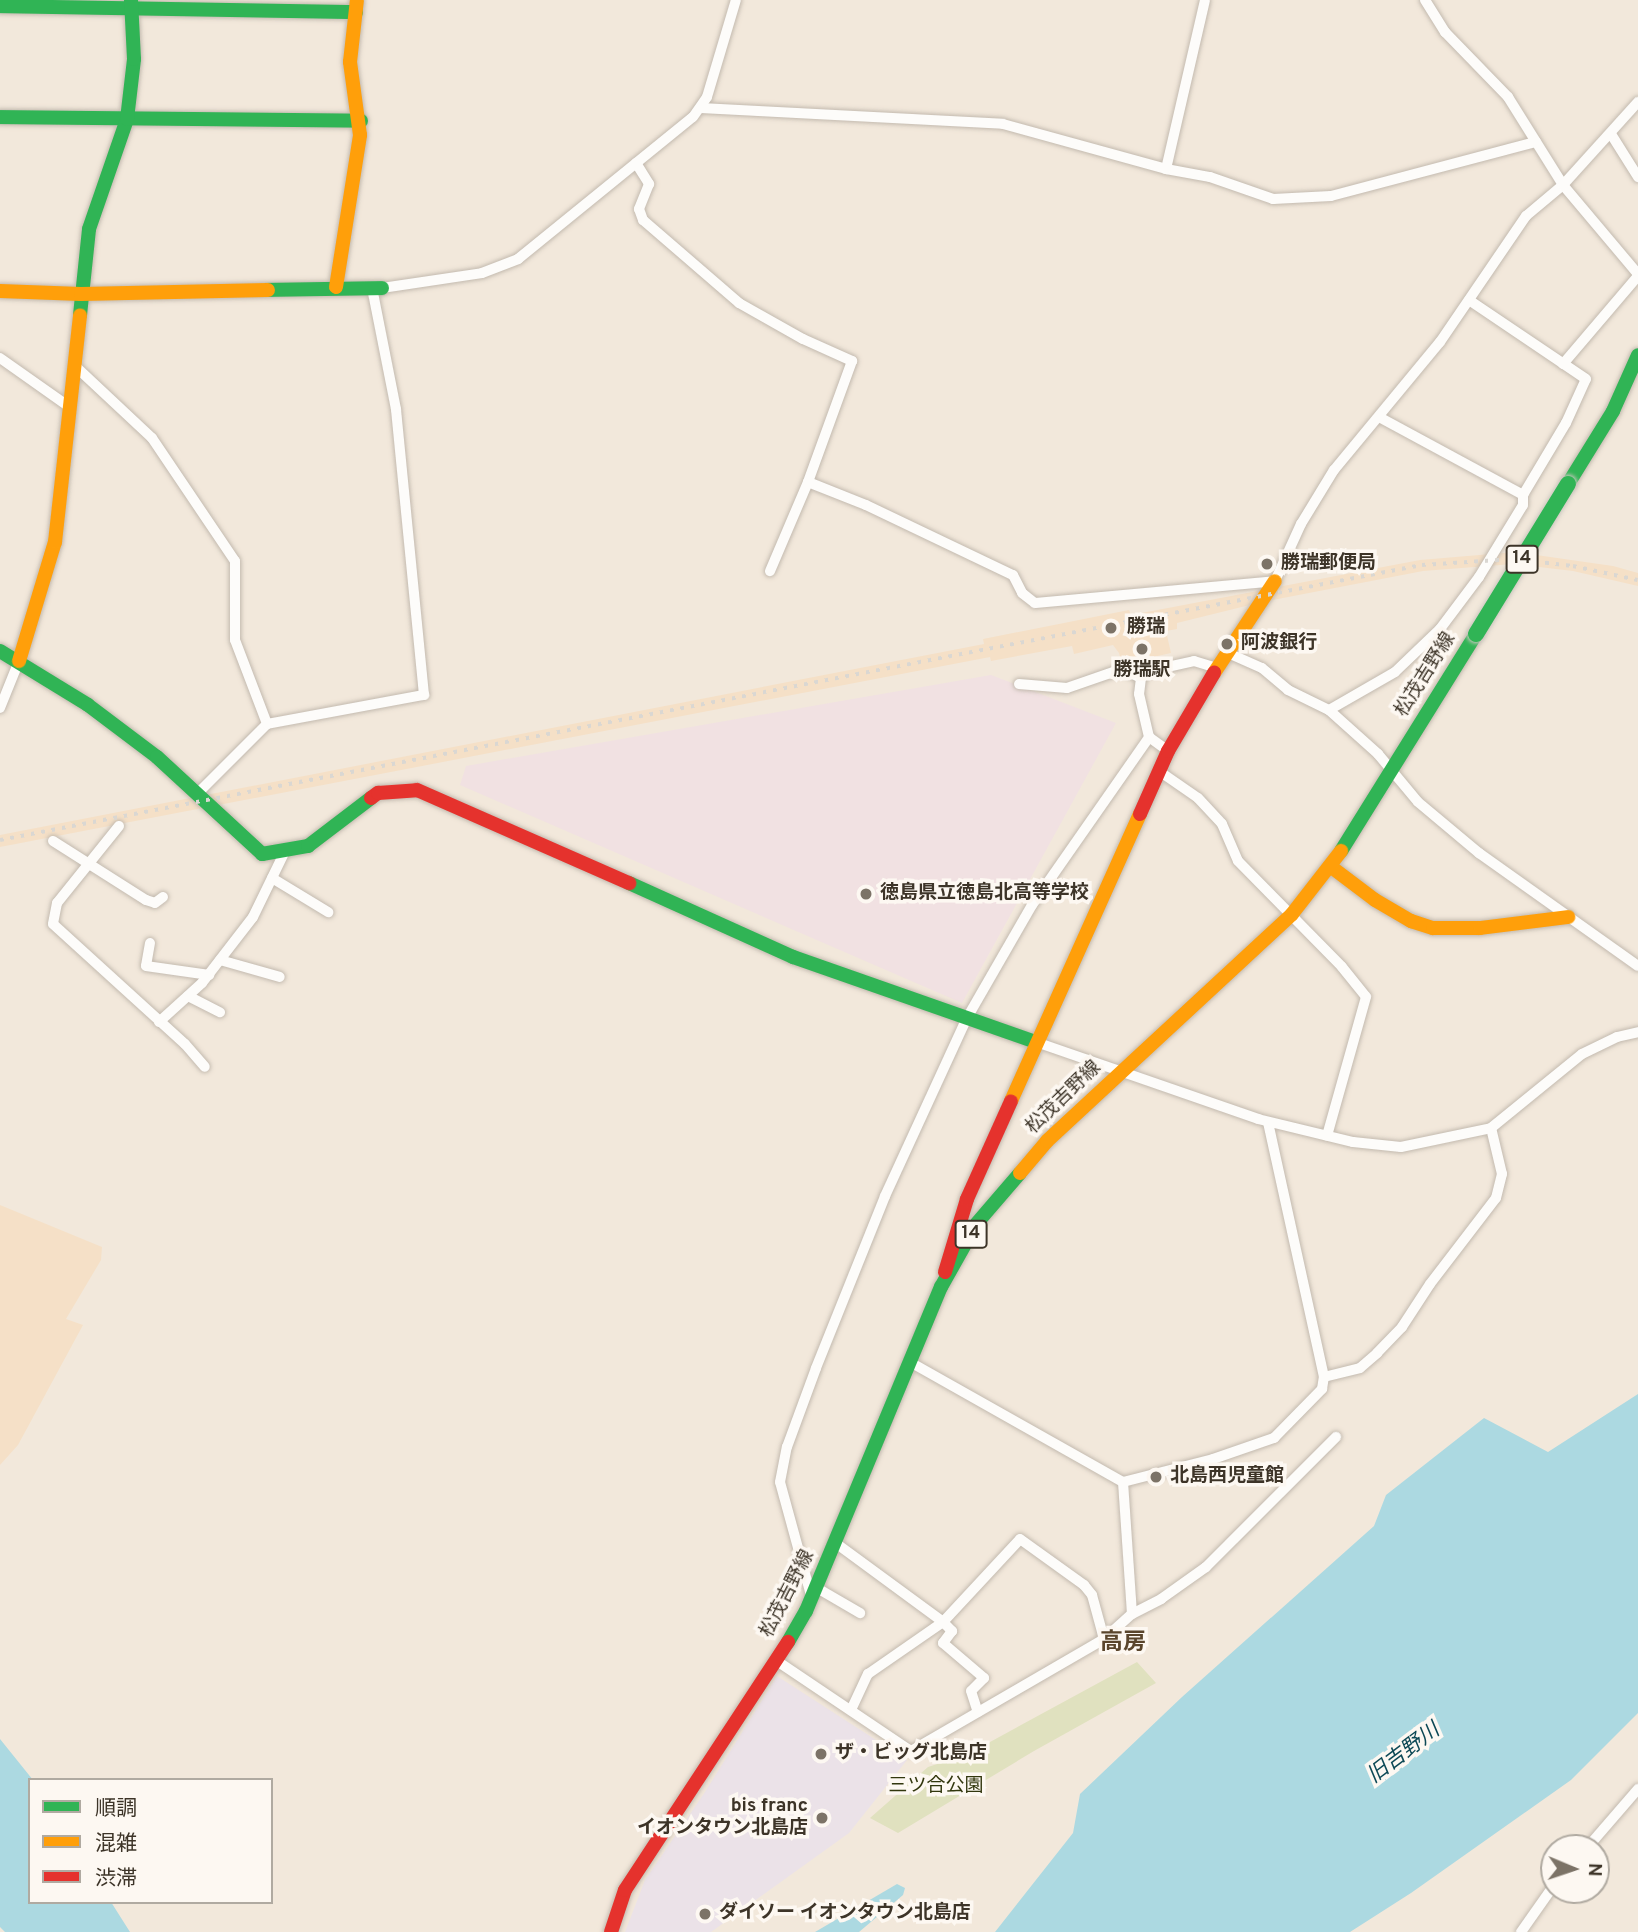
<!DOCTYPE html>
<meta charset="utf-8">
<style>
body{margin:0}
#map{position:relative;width:1638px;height:1932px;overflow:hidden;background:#f2e8db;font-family:Overpass,"Noto Sans JP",sans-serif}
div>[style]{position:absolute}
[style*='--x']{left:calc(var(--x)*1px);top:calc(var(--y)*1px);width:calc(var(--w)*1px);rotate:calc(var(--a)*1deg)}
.commercial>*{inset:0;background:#ebe2e8}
.built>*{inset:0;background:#f5e0c7}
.education>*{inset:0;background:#f1e1e2}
.green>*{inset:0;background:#e0e1bf}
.water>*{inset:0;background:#acd9e1}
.roads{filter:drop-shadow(0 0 2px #c3baaf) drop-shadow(0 0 2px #c3baaf)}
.street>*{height:10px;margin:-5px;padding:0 5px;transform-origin:5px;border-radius:5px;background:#fdfcfa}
.fast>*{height:14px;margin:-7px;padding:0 7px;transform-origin:7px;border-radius:7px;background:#30b455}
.slow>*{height:14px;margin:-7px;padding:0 7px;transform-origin:7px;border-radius:7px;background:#ff9f0a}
.jam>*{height:14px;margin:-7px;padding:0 7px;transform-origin:7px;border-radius:7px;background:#e5322d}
.rail>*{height:3.5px;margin-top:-1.75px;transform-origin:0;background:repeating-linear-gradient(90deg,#dad7d2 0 3.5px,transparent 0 10.5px)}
.bridges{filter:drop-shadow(0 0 2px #ccc7bf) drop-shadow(0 0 2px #ccc7bf)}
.fast-bridge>*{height:16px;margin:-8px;padding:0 8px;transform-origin:8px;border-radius:8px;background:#30b455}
.dots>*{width:19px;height:19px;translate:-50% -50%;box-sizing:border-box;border:4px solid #fdf8f2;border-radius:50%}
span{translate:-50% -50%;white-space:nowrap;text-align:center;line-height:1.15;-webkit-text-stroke:7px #fdf8f2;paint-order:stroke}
.shield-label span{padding:2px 5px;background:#fdf8f2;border:2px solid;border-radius:5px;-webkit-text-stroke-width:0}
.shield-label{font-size:18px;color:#3d3428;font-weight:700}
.poi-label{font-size:19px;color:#3d3428;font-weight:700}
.left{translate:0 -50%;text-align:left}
.right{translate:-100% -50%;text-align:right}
.street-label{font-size:19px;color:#3d3428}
.park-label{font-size:19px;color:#32370e}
.water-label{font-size:21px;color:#0d4956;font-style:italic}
.quarter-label{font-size:23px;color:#5a452c;font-weight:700}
.legend{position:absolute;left:28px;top:1778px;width:245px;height:126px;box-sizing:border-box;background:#fdf8f2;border:2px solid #b0aaa1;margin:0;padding:9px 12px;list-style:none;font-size:21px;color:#3d3428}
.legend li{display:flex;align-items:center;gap:14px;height:35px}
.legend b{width:35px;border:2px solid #b0aaa1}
.north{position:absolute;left:1540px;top:1834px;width:70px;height:70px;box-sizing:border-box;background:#fdf8f2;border:2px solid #b0aaa1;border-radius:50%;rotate:92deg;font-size:19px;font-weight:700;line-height:28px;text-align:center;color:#3d3428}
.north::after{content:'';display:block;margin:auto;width:24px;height:32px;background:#7c7367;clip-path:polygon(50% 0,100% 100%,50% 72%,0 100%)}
</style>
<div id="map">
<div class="commercial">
<div style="clip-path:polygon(777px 1676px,907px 1760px,849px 1833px,711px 1932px,625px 1932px,645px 1880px,705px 1792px)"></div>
</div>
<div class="built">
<div style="clip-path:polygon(1515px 552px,1613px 566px,1638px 573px,1638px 586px,1573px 571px,1513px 564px,1423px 571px,1262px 602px,1177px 623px,1177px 629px,1166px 631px,1171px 653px,1122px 664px,1119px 653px,1113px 645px,1074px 654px,1072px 646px,991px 661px,990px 657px,0 847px,0 835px,984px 644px,983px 639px,1064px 623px,1129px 610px,1131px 615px,1420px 560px)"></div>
<div style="clip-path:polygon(0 1205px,102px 1247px,101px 1260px,66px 1319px,83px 1325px,18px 1445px,0 1465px)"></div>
</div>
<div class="education">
<div style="clip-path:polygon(991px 675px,1116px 723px,962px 1003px,460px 785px,466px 766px)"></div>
</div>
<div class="green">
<div style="clip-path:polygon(1137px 1662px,1156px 1683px,1034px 1751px,898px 1833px,870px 1818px,928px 1767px,968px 1754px)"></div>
</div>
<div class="water">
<div style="clip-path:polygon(1638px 1394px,1638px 1713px,1571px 1780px,1411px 1893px,1350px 1932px,995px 1932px,1073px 1833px,1080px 1794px,1182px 1697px,1374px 1526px,1386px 1495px,1484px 1418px,1548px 1452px)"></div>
<div style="clip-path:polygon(0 1739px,33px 1780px,30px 1780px,30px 1902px,111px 1902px,130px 1932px,5px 1932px,0 1927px)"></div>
<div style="clip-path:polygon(897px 1884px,905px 1888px,903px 1895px,859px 1932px,815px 1932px)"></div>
</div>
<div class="roads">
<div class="street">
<div style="--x:1425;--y:0;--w:38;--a:58"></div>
<div style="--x:1445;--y:32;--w:91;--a:45.9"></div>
<div style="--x:1508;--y:97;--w:104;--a:58"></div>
<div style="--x:1563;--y:185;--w:116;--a:49.9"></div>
<div style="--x:701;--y:108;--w:302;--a:3"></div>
<div style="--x:1003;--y:124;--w:169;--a:15.4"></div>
<div style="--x:1166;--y:169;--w:45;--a:10.3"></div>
<div style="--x:1210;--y:177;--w:67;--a:19.2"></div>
<div style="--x:1273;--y:199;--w:58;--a:-3"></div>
<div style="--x:1331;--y:196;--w:212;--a:-14.8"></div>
<div style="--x:1611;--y:134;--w:51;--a:57.9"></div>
<div style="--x:636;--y:163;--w:25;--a:58"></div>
<div style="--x:649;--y:184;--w:27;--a:112"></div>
<div style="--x:639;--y:209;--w:12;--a:70"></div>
<div style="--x:643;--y:220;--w:127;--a:40.8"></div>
<div style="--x:739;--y:303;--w:73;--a:29.4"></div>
<div style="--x:803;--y:339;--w:54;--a:24.2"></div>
<div style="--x:852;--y:361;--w:129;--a:110"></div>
<div style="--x:808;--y:482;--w:97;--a:113.1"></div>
<div style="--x:1166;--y:169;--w:173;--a:-77"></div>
<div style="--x:382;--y:288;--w:101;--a:-8.5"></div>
<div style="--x:482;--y:273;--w:39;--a:-21"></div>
<div style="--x:518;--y:259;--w:225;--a:-39.1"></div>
<div style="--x:693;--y:117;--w:24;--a:-55"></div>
<div style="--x:707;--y:97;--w:101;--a:-73.4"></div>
<div style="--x:0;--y:358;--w:83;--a:35.2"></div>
<div style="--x:1563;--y:364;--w:116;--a:-49.6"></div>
<div style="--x:74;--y:365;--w:107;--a:43.1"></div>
<div style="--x:152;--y:438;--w:148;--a:56"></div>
<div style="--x:235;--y:561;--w:79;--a:90"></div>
<div style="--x:235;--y:640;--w:90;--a:69.1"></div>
<div style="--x:1379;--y:417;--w:164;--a:28.4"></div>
<div style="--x:808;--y:482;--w:62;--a:21.6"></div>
<div style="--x:866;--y:505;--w:163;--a:25.5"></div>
<div style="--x:1013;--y:575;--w:20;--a:63"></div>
<div style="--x:1022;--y:593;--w:16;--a:38"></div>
<div style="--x:1035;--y:603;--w:241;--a:-5.2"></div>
<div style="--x:1275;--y:581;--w:63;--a:-65.5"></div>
<div style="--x:1301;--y:524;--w:63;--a:-58.6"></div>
<div style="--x:1334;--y:470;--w:166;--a:-50.4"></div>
<div style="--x:1440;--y:342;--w:153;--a:-55.7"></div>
<div style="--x:1526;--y:216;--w:48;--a:-40"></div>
<div style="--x:1563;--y:185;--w:112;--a:-47.9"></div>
<div style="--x:1228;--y:653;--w:37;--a:24"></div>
<div style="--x:1262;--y:668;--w:34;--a:40"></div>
<div style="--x:1288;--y:690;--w:46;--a:26"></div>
<div style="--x:1329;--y:710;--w:66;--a:41.9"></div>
<div style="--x:1378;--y:754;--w:62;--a:50.2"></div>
<div style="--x:1418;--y:802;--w:80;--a:39.9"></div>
<div style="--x:1479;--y:853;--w:195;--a:35.4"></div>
<div style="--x:1141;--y:678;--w:16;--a:97"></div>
<div style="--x:1139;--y:694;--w:44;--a:76.9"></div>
<div style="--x:1149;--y:737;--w:24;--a:36"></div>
<div style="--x:1019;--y:684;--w:48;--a:4.8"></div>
<div style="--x:1067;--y:688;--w:58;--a:-19.1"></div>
<div style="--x:1122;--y:669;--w:21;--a:25"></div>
<div style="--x:1141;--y:678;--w:11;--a:-41"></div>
<div style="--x:1149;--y:671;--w:46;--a:-12.5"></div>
<div style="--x:1194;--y:661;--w:24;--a:17"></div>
<div style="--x:0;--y:708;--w:51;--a:-68"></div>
<div style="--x:1329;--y:710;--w:76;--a:-29.9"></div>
<div style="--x:1395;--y:672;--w:62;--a:-43.7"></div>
<div style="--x:1440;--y:629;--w:65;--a:-53.1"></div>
<div style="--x:1479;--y:577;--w:84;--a:-58.6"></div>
<div style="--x:1523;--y:505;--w:10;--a:-90"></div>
<div style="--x:1523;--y:495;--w:84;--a:-59.2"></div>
<div style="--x:1566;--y:423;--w:48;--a:-65.6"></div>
<div style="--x:1586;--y:379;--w:141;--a:-146"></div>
<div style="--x:1159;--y:771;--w:47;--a:34.7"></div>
<div style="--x:1198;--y:798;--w:35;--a:47"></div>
<div style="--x:1222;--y:824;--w:40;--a:66.6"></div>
<div style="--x:1238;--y:861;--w:148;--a:45.5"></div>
<div style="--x:1342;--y:967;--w:38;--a:51"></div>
<div style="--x:1366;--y:997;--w:144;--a:105.7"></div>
<div style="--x:197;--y:794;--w:99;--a:-45"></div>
<div style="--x:267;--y:724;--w:160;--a:-10.5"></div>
<div style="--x:424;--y:695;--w:287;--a:-95.6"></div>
<div style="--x:396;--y:409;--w:123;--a:-101.2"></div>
<div style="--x:119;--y:826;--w:99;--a:128.8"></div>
<div style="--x:57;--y:903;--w:21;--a:101"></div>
<div style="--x:53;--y:924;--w:178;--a:42.3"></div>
<div style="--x:185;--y:1044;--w:30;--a:49"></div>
<div style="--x:53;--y:841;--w:110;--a:32.4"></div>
<div style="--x:146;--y:900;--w:9;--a:18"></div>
<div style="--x:155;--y:903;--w:10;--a:-37"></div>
<div style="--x:272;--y:878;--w:66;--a:31.3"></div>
<div style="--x:150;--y:943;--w:23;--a:100"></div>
<div style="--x:146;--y:966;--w:64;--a:8.1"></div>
<div style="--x:220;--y:960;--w:62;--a:15.8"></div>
<div style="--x:188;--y:996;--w:36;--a:27"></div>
<div style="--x:159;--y:1022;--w:58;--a:-42.2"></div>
<div style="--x:202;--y:983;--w:83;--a:-52.3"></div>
<div style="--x:253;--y:917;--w:73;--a:-64.1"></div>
<div style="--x:1036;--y:1042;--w:235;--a:19.1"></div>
<div style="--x:1258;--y:1119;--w:98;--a:13.6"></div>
<div style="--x:1353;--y:1142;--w:48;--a:5.9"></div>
<div style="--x:1401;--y:1147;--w:92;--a:-11.9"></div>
<div style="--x:1491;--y:1128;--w:117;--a:-39.1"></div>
<div style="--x:1582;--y:1054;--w:39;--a:-26"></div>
<div style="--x:1617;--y:1037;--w:22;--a:-13"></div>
<div style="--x:910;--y:1362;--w:244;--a:29.4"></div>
<div style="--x:1123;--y:1482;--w:93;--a:-14.3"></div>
<div style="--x:1213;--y:1459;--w:65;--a:-19"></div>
<div style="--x:1274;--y:1438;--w:69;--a:-45.6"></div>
<div style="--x:1322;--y:1389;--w:12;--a:-81"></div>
<div style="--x:1324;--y:1377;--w:261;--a:-102.4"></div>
<div style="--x:1324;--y:1377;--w:37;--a:-14"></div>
<div style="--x:1360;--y:1368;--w:23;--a:-41"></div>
<div style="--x:1377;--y:1353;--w:36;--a:-46"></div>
<div style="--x:1402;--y:1327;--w:51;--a:-56.9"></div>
<div style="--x:1430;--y:1284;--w:108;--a:-52.5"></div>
<div style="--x:1496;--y:1198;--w:25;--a:-76"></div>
<div style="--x:1502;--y:1174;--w:47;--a:-103.4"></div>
<div style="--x:1123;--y:1482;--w:132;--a:86.1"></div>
<div style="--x:837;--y:1544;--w:132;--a:36.3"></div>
<div style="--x:943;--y:1622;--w:113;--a:-47.1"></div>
<div style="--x:1020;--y:1539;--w:79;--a:35.7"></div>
<div style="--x:1084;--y:1585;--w:13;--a:51"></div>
<div style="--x:1092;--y:1595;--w:46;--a:74.7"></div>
<div style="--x:817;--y:1588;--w:50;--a:30.2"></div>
<div style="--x:812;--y:1599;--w:121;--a:-105.3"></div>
<div style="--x:780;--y:1482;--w:36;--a:-79"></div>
<div style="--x:787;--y:1447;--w:84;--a:-69.8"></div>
<div style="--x:816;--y:1368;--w:185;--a:-68.1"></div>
<div style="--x:885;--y:1196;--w:196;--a:-65.3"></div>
<div style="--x:967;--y:1018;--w:130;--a:-60.1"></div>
<div style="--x:1032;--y:905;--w:205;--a:-55.1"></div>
<div style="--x:777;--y:1661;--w:161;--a:33.9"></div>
<div style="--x:911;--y:1751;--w:223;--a:-30.1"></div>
<div style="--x:1104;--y:1639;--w:38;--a:-42"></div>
<div style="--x:1132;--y:1614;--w:33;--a:-27"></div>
<div style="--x:1161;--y:1599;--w:55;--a:-35.4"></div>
<div style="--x:1206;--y:1567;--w:184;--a:-45"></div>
<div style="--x:851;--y:1710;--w:40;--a:-65"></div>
<div style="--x:868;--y:1674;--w:91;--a:-34.7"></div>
<div style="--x:943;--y:1622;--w:13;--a:45"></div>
<div style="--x:952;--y:1631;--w:15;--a:127"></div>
<div style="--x:943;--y:1643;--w:54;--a:40.5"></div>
<div style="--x:984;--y:1678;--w:18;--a:135"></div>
<div style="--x:971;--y:1691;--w:22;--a:72"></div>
<div style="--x:1587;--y:1848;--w:78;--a:-49.2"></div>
<div style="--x:1521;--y:1932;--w:57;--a:-54.9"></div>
</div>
<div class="fast">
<div style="--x:0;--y:6;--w:356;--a:1"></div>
<div style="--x:0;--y:117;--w:361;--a:0.6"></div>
<div style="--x:268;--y:290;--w:114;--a:-1"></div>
<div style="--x:80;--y:315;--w:86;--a:-84"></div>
<div style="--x:89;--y:229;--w:116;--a:-70.9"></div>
<div style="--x:127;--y:119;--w:60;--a:-83.3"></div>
<div style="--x:134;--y:59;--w:59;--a:-92.9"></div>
<div style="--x:1568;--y:484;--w:86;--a:-58.3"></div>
<div style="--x:1613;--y:411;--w:61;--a:-65.9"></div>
<div style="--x:0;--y:651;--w:103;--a:31.5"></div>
<div style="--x:88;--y:705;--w:86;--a:37"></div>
<div style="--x:157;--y:757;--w:143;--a:42.7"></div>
<div style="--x:262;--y:854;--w:47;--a:-9.9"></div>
<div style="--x:308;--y:846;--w:79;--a:-37.3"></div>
<div style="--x:1341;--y:851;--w:256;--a:-58.1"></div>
<div style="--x:629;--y:883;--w:180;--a:24.3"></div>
<div style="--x:793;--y:957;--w:257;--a:19.3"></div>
<div style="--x:788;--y:1642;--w:36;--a:-60"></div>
<div style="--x:806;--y:1611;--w:351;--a:-67.4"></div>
<div style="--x:941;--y:1287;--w:73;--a:-60.6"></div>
<div style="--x:977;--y:1223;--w:66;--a:-49.3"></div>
</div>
<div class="slow">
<div style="--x:336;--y:287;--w:154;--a:-81"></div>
<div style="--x:360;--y:135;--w:74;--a:-97.8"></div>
<div style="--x:350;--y:62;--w:62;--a:-83.6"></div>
<div style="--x:0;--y:291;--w:81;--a:2.1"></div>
<div style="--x:81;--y:294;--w:187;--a:-1.2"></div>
<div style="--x:19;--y:661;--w:124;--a:-73.2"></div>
<div style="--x:55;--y:542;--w:228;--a:-83.7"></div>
<div style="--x:1214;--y:673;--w:110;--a:-56.5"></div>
<div style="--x:1330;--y:866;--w:56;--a:37.1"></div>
<div style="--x:1375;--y:900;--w:42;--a:30.3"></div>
<div style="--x:1411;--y:921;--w:23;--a:18"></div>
<div style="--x:1433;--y:928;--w:47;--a:0"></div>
<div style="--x:1480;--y:928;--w:89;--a:-7.1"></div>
<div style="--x:1011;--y:1101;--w:315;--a:-65.8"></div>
<div style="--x:1020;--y:1173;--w:42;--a:-49.8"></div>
<div style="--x:1047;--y:1141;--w:334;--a:-42.8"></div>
<div style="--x:1292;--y:914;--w:80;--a:-52.1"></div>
</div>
<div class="jam">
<div style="--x:371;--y:798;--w:9;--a:-36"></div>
<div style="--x:378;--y:793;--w:39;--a:-4"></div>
<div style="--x:417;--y:790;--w:232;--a:23.7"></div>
<div style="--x:1140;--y:814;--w:69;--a:-66"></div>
<div style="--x:1168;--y:751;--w:91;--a:-59.5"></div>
<div style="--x:945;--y:1272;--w:76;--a:-73.2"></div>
<div style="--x:967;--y:1199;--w:107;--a:-65.8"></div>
<div style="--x:611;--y:1932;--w:44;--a:-71.6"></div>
<div style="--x:625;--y:1890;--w:297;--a:-56.7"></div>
</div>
</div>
<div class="rail">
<div style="--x:0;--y:840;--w:1448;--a:-10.95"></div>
<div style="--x:1422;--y:565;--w:92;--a:-3.7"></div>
<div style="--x:1514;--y:559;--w:59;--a:6.8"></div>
<div style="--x:1573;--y:566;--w:66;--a:12.2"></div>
</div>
<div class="bridges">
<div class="fast-bridge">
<div style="--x:1476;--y:634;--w:176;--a:-58.5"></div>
</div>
</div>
<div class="dots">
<div style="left:1267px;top:564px;background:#7c7367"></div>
<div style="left:1111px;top:628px;background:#7c7367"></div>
<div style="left:1227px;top:644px;background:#7c7367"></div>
<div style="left:1142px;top:649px;background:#7c7367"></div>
<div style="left:866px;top:894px;background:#7c7367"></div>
<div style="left:1156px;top:1477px;background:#7c7367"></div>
<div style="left:821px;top:1754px;background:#7c7367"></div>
<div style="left:822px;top:1818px;background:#7c7367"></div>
<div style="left:705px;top:1914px;background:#7c7367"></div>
</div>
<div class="shield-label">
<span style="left:1522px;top:559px">14</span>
<span style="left:971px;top:1234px">14</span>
</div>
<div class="poi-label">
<span class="left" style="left:1281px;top:564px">勝瑞郵便局</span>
<span class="left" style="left:1127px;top:628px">勝瑞</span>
<span class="left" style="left:1241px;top:644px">阿波銀行</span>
<span style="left:1142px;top:671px">勝瑞駅</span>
<span class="left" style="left:880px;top:894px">徳島県立徳島北高等学校</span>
<span class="left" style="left:1170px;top:1477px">北島西児童館</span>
<span class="left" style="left:835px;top:1754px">ザ・ビッグ北島店</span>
<span class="right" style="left:808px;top:1818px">bis franc<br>イオンタウン北島店</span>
<span class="left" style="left:719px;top:1914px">ダイソー イオンタウン北島店</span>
</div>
<div class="street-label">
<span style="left:1426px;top:675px;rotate:-58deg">松茂吉野線</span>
<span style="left:1064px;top:1098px;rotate:-44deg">松茂吉野線</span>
<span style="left:788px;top:1594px;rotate:-63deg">松茂吉野線</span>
</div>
<div class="park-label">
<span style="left:936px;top:1787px">三ツ合公園</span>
</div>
<div class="water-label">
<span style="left:1404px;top:1754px;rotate:-37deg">旧吉野川</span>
</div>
<div class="quarter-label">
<span style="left:1123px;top:1644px">高房</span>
</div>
<ul class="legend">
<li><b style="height:9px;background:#30b455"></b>順調</li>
<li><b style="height:9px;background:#ff9f0a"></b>混雑</li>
<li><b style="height:9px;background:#e5322d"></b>渋滞</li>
</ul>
<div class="north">N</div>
</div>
